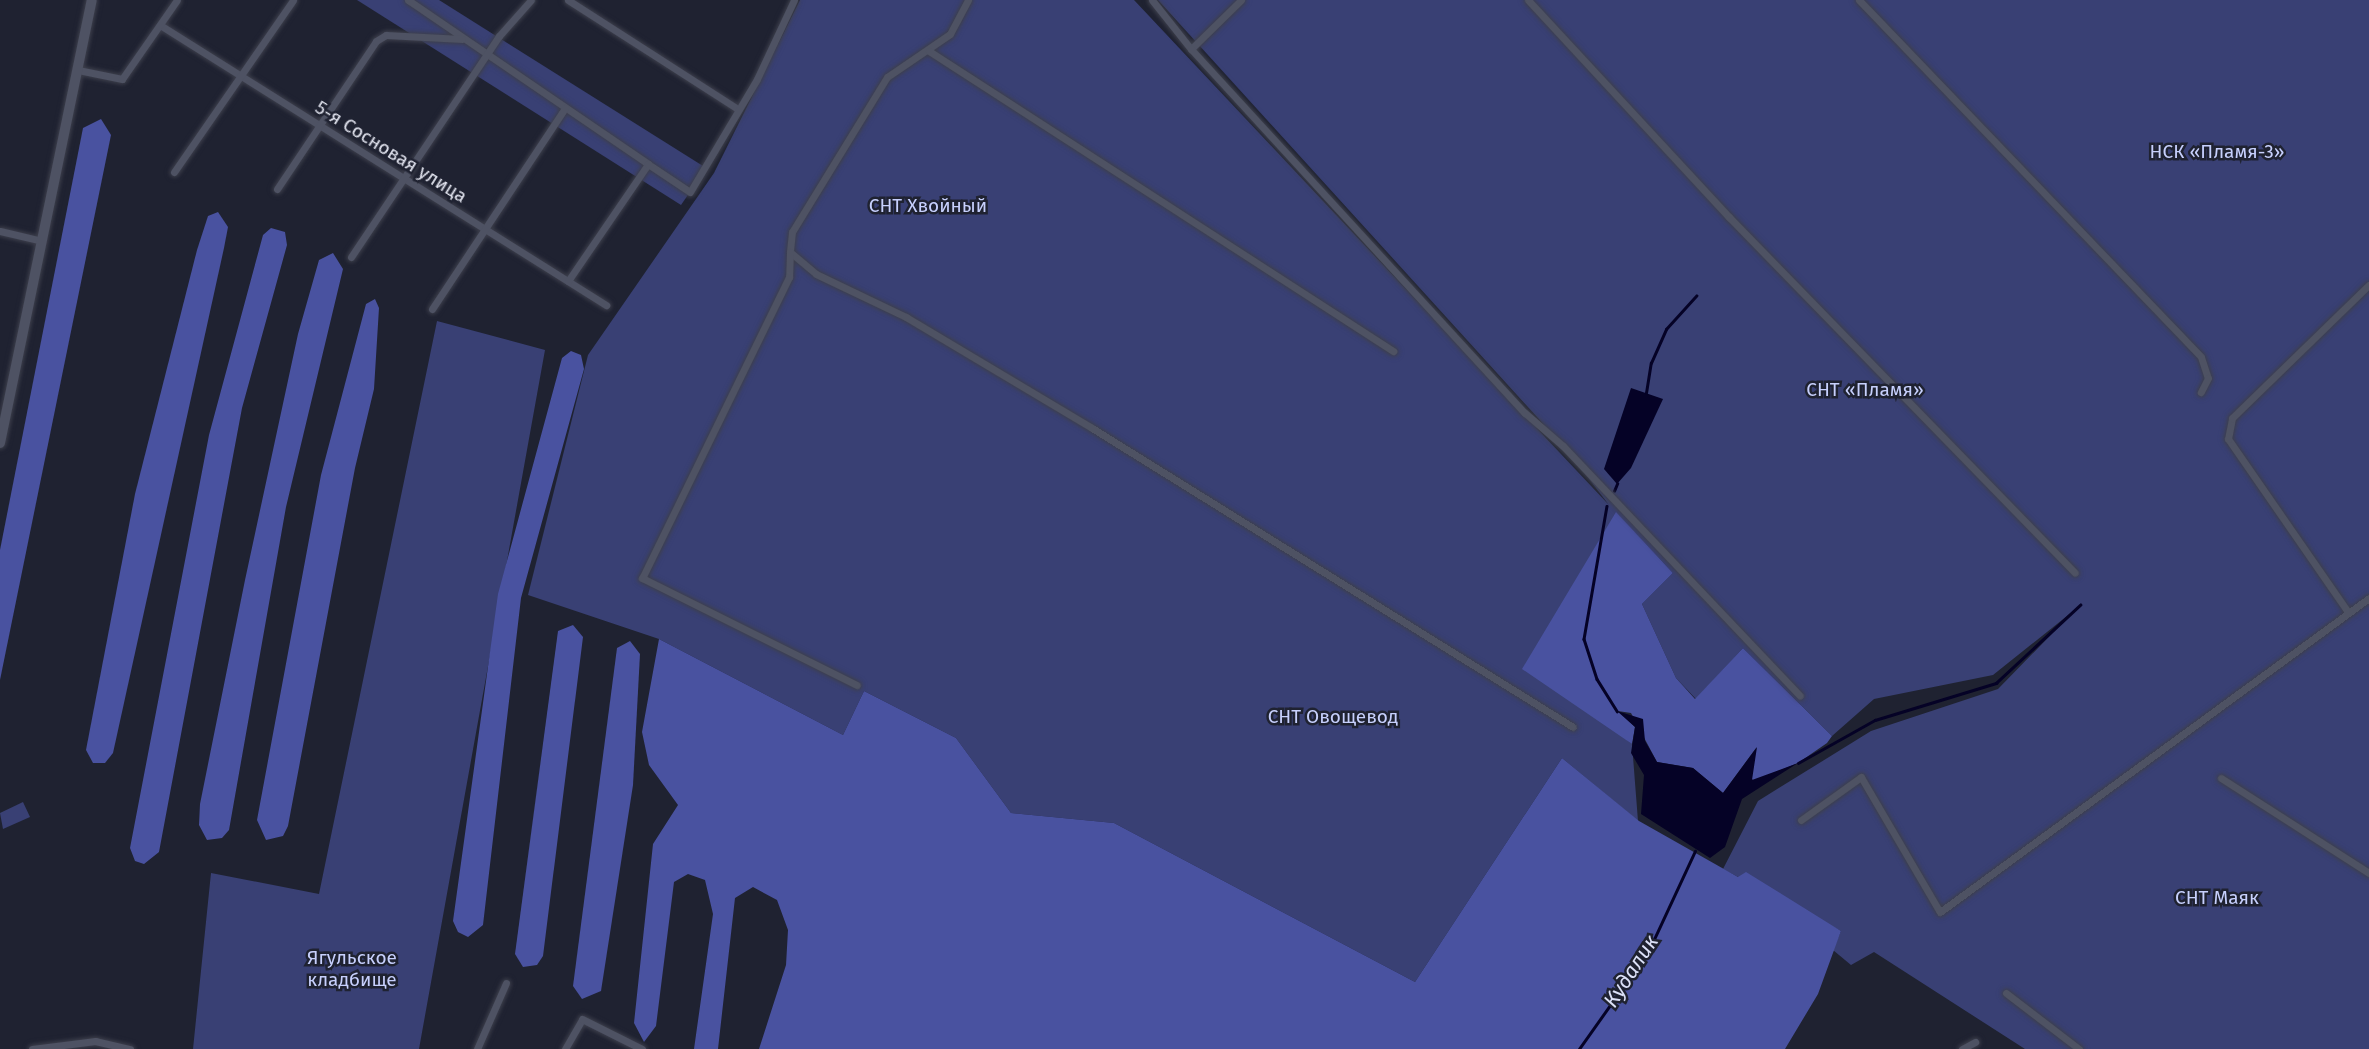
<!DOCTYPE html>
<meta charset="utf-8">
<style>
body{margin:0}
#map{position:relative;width:2369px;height:1049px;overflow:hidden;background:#1f2231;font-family:"Fira Sans",sans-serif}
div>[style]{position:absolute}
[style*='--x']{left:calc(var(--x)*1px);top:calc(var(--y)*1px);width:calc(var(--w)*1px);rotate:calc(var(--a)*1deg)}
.green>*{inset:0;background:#394074}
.forest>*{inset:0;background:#4952a0}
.water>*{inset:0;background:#050226}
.stream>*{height:2.5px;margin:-1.25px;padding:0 1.25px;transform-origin:1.25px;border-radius:1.25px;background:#050226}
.roads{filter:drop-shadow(0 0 2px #3d3f4c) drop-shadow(0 0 2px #3d3f4c)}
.street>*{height:7px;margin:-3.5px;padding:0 3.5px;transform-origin:3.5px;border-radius:3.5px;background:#4e5263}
.secondary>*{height:10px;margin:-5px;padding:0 5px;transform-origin:5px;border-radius:5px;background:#4e5263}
span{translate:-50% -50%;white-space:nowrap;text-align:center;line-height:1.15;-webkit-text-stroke:5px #1f2231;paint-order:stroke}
.street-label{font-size:19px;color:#e2e4ef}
.park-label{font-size:19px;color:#c7d0fd}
.water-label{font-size:21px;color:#dce1f8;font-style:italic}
</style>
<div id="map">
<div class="green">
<div style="clip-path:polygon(357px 0,439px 0,703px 166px,690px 192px,681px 205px)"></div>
<div style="clip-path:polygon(800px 0,1134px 0,1609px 505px,1567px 450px,1158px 0,2369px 0,2369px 1049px,2025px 1049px,1874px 952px,1851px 965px,1833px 950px,1841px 931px,1723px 869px,1758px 801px,1871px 731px,1998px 689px,2077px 608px,1993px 675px,1874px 699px,1832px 736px,1743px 648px,1696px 699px,1676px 678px,1642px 604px,1673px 573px,1616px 513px,1590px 710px,1632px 744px,1638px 821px,1562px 758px,1415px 982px,1114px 823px,1011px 813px,956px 738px,864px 691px,843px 735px,659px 639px,528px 595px,588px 355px,714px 173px)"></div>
<div style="clip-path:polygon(437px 321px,545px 350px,419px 1049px,193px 1049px,211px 873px,319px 894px)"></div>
<div style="clip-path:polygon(23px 802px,30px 817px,3px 829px,0 813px)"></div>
</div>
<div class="forest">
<div style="clip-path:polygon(101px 119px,111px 135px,0 680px,0 550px,83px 128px)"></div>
<div style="clip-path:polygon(218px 212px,228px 227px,224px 248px,113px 753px,105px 763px,93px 763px,86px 750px,135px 494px,197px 250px,208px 216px)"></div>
<div style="clip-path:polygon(271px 228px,285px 232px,287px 245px,242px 408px,159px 852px,144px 864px,135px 861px,130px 848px,209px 435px,263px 235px)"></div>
<div style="clip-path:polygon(333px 253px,343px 269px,286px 507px,229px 830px,222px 838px,207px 840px,199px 825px,200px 804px,245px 580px,298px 334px,319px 260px)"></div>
<div style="clip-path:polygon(375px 299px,379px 308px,374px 389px,355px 468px,288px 826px,283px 836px,266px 840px,257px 820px,321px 475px,366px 304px)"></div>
<div style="clip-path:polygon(571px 351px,581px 355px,584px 369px,521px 598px,483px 925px,468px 937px,458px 932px,453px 921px,498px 594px,562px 358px)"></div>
<div style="clip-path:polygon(1616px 512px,1673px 573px,1642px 604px,1676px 678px,1695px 699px,1743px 648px,1832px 736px,1827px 743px,1798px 763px,1754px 781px,1750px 777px,1756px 748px,1723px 793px,1693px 768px,1657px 762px,1631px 713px,1618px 711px,1635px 727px,1632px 744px,1522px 669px)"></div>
<div style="clip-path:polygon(573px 625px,583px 637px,543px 956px,537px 965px,523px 967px,515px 954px,558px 631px)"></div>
<div style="clip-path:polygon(659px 639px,843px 735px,864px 691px,956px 738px,1011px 813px,1114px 823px,1415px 982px,1562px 758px,1639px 821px,1738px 877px,1746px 872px,1841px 931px,1818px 994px,1785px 1049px,759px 1049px,786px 965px,788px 930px,777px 900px,753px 887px,735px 898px,718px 1049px,694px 1049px,713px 914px,705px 880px,688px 874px,674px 882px,656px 1026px,644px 1042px,634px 1023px,653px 844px,678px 805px,649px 765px,642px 732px)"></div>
<div style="clip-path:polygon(630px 641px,640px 654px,633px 785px,601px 991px,582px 999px,573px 986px,617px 648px)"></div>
</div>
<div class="water">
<div style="clip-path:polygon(1631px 388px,1663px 399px,1631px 468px,1617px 484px,1604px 469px)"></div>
<div style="clip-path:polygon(1617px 711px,1643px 719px,1645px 741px,1657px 762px,1693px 768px,1723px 793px,1757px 747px,1752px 780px,1798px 763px,1742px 799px,1725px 847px,1710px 858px,1641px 814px,1644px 775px,1631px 753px,1635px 727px)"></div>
</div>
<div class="stream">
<div style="--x:1646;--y:393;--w:30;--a:-81"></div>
<div style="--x:1651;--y:363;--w:37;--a:-66"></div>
<div style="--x:1666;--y:329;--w:45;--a:-47.7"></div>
<div style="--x:1614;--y:491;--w:8;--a:-67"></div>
<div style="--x:1607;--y:506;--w:135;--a:99.8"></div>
<div style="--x:1584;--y:639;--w:42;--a:72"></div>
<div style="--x:1597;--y:679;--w:38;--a:58"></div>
<div style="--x:1798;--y:763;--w:88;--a:-29.2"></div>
<div style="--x:1875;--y:720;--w:127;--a:-17"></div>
<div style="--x:1996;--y:683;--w:115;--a:-42.9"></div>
<div style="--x:1579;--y:1049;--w:121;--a:-54.7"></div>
<div style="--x:1649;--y:950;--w:109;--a:-65.1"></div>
</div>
<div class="roads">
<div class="street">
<div style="--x:408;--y:0;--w:291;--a:34.3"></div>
<div style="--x:568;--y:0;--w:202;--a:32.7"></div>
<div style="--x:968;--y:0;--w:38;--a:118"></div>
<div style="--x:950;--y:34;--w:76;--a:145.7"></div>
<div style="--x:887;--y:77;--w:182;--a:121.5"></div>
<div style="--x:792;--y:232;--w:20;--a:96"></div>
<div style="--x:790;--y:252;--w:34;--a:40"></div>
<div style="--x:816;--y:274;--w:100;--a:25.5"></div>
<div style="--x:906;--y:317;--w:217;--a:30.8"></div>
<div style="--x:1092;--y:428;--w:566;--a:31.87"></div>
<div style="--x:1152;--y:0;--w:63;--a:51.5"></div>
<div style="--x:1191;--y:49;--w:70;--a:-44.4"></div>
<div style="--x:1528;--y:0;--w:296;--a:47.2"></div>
<div style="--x:1729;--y:217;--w:496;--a:45.8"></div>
<div style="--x:1859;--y:0;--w:494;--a:46.2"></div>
<div style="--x:2201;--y:357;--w:22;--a:72"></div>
<div style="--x:2208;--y:378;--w:16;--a:117"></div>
<div style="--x:160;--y:25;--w:527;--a:32.12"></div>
<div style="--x:1191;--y:49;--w:494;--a:47.5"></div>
<div style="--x:1525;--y:413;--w:50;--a:41"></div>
<div style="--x:1563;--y:446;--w:344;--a:46.5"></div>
<div style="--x:929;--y:51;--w:553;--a:32.88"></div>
<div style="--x:78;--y:70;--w:45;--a:11.6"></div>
<div style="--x:122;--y:79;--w:96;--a:-55.2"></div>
<div style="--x:174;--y:172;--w:209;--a:-55.3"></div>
<div style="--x:277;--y:189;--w:178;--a:-56.2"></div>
<div style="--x:376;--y:41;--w:12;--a:-31"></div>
<div style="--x:386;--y:35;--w:76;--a:3"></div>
<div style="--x:0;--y:231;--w:43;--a:13.4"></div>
<div style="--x:790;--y:252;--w:25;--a:92"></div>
<div style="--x:789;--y:277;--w:335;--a:116"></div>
<div style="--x:642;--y:578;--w:240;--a:26.5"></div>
<div style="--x:351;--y:257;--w:266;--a:-56.2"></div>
<div style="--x:499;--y:36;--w:48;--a:-48.4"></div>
<div style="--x:568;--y:281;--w:142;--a:-55.6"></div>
<div style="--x:648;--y:164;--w:50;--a:33.7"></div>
<div style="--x:690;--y:192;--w:131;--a:-59.3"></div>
<div style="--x:757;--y:79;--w:87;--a:-64.9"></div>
<div style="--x:432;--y:309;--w:241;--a:-56.5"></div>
<div style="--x:2348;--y:612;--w:211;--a:-124.7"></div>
<div style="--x:2228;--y:439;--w:21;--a:-79"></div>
<div style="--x:2232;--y:418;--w:191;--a:-44.2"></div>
<div style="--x:2221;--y:778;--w:176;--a:32.7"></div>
<div style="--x:1801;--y:820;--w:74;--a:-35.6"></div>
<div style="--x:1861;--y:777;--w:156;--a:59.7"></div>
<div style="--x:1940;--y:912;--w:532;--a:-36.2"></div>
<div style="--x:2006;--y:993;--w:92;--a:37.5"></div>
<div style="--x:32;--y:1049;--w:64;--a:-7.2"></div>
<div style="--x:95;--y:1041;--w:36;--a:13"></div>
<div style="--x:477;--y:1049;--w:72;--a:-66.3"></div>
<div style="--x:565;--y:1049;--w:34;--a:-60"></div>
<div style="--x:582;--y:1019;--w:67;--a:26.6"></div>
<div style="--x:1962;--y:1049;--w:15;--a:-28"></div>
</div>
<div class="secondary">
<div style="--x:0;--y:443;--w:452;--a:-78.3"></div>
</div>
</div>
<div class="street-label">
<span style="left:391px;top:152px;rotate:32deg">5-я Сосновая улица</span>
</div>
<div class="park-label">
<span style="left:2217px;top:152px">НСК «Пламя-3»</span>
<span style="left:928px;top:206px">СНТ Хвойный</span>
<span style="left:1865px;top:390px">СНТ «Пламя»</span>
<span style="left:1333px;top:717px">СНТ Овощевод</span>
<span style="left:2217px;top:898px">СНТ Маяк</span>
<span style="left:352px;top:969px">Ягульское<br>кладбище</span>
</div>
<div class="water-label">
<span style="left:1631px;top:971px;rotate:-57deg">Кудалик</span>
</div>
</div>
